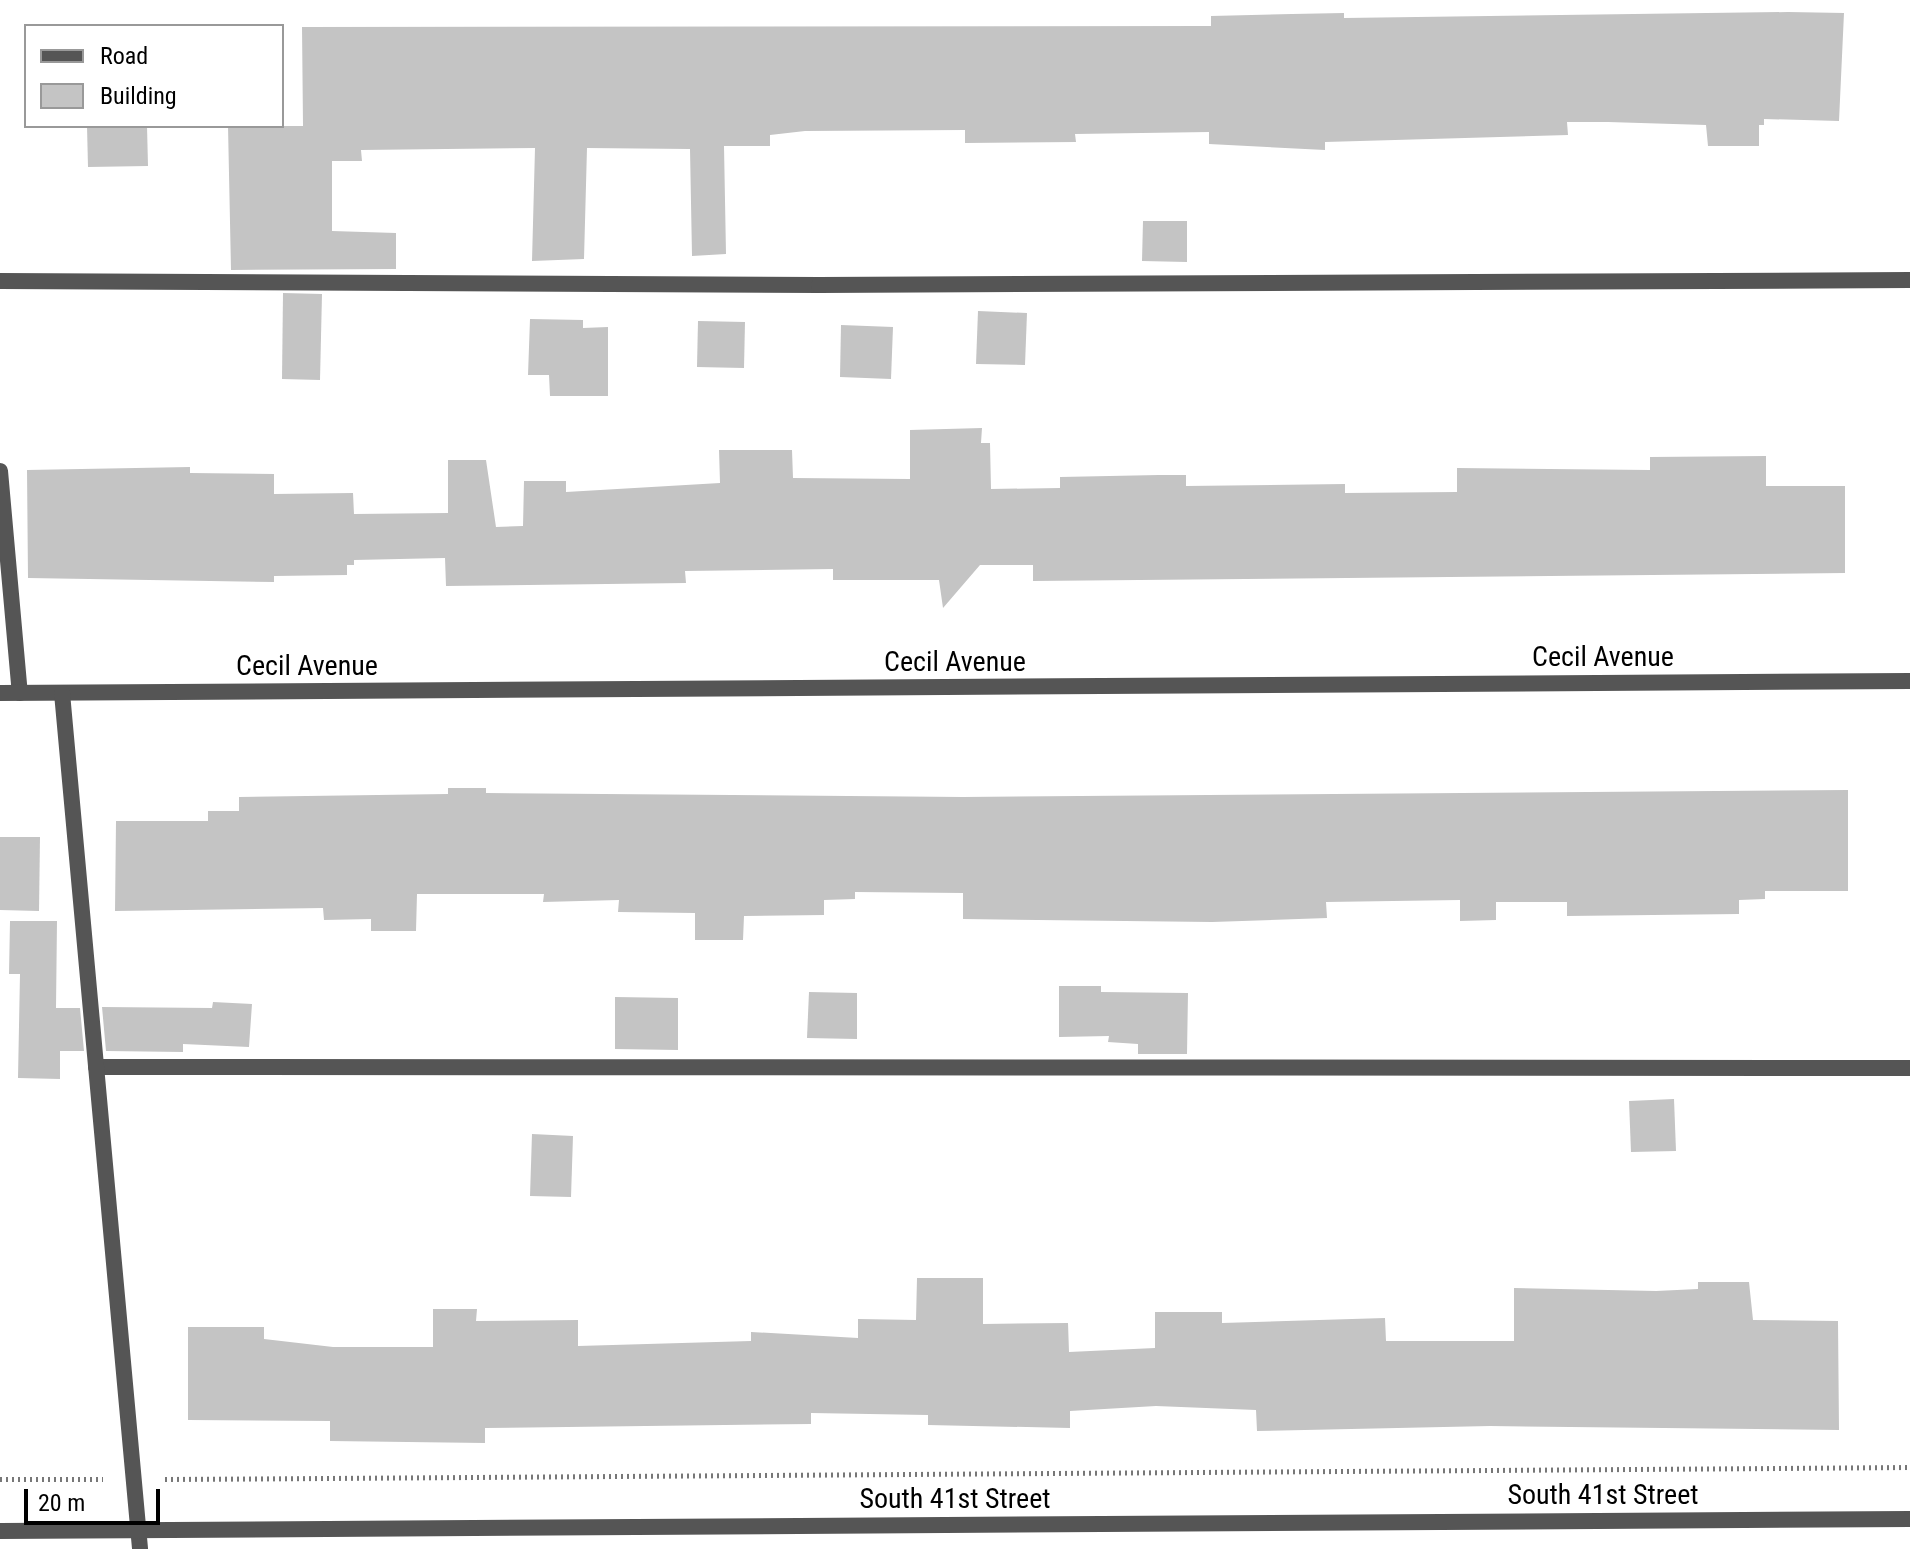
<!DOCTYPE html>
<style>
body{margin:0}
#map{position:relative;width:1910px;height:1549px;overflow:hidden;background:#fff;font-family:"Roboto Condensed",sans-serif}
div>[style]{position:absolute}
[style*='--x']{left:calc(var(--x)*1px);top:calc(var(--y)*1px);width:calc(var(--w)*1px);rotate:calc(var(--a)*1deg)}
.building>*{inset:0;background:#c4c4c4}
.path>*{height:5px;margin-top:-2.5px;transform-origin:0;background:repeating-linear-gradient(90deg,#777 0 2px,transparent 0 6px)}
.lane>*{height:16px;margin:-8px;padding:0 8px;transform-origin:8px;border-radius:8px;background:#555}
.street>*{height:16px;margin:-8px;padding:0 8px;transform-origin:8px;border-radius:8px;background:#555}
span{translate:-50% -50%;white-space:nowrap;text-align:center;line-height:1.15;-webkit-text-stroke:6px #fff;paint-order:stroke}
.street-label{font-size:28px;color:#000}
.legend{position:absolute;left:24px;top:24px;width:260px;height:104px;box-sizing:border-box;background:#fff;border:2px solid #999;margin:0;padding:10px 14px;list-style:none;font-size:24px;color:#000}
.legend li{display:flex;align-items:center;gap:16px;height:40px}
.legend b{width:40px;border:2px solid #999}
.scale{position:absolute;left:24px;top:1489px;width:136px;height:36px;box-sizing:border-box;border:4px solid #000;border-top:0;padding-left:10px;font-size:24px;line-height:28px;white-space:nowrap;color:#000;-webkit-text-stroke:6px #fff;paint-order:stroke}
</style>
<div id="map">
<div class="building">
<div style="clip-path:polygon(1788px 12px,1844px 13px,1839px 121px,1764px 119px,1764px 125px,1759px 125px,1759px 146px,1708px 146px,1706px 125px,1608px 122px,1567px 122px,1568px 135px,1325px 142px,1325px 150px,1209px 144px,1209px 132px,1075px 134px,1076px 142px,965px 143px,965px 130px,805px 131px,770px 135px,770px 146px,724px 146px,726px 254px,692px 256px,690px 149px,587px 148px,584px 259px,532px 261px,535px 148px,361px 150px,362px 161px,332px 161px,332px 231px,396px 233px,396px 269px,231px 270px,228px 126px,303px 126px,302px 27px,1211px 26px,1211px 16px,1292px 14px,1344px 13px,1344px 18px)"></div>
<div style="clip-path:polygon(87px 126px,147px 126px,148px 166px,88px 167px)"></div>
<div style="clip-path:polygon(1143px 221px,1187px 221px,1187px 262px,1142px 261px)"></div>
<div style="clip-path:polygon(283px 293px,322px 294px,320px 380px,282px 379px)"></div>
<div style="clip-path:polygon(978px 311px,1027px 313px,1025px 365px,976px 364px)"></div>
<div style="clip-path:polygon(530px 319px,583px 320px,583px 328px,608px 327px,608px 396px,550px 396px,549px 375px,528px 375px)"></div>
<div style="clip-path:polygon(698px 321px,745px 322px,744px 368px,697px 367px)"></div>
<div style="clip-path:polygon(841px 325px,893px 327px,891px 379px,840px 377px)"></div>
<div style="clip-path:polygon(982px 428px,981px 443px,990px 443px,991px 489px,1060px 488px,1060px 477px,1159px 475px,1186px 475px,1186px 486px,1345px 484px,1345px 493px,1457px 492px,1457px 468px,1650px 470px,1650px 457px,1766px 456px,1766px 486px,1845px 486px,1845px 573px,1033px 581px,1033px 565px,980px 565px,943px 608px,939px 580px,833px 580px,833px 569px,685px 571px,686px 583px,446px 586px,445px 558px,354px 560px,354px 565px,347px 565px,347px 575px,274px 576px,274px 582px,28px 578px,27px 470px,190px 467px,190px 473px,274px 474px,274px 494px,353px 493px,354px 514px,448px 513px,448px 460px,486px 460px,496px 527px,523px 526px,524px 481px,566px 481px,566px 492px,720px 483px,719px 450px,792px 450px,793px 478px,910px 479px,910px 430px)"></div>
<div style="clip-path:polygon(448px 788px,486px 788px,486px 793px,963px 797px,1848px 790px,1848px 891px,1765px 891px,1765px 899px,1739px 900px,1739px 914px,1567px 916px,1567px 902px,1496px 902px,1496px 920px,1460px 921px,1460px 900px,1326px 902px,1327px 918px,1212px 922px,963px 919px,963px 893px,855px 892px,855px 899px,824px 900px,824px 915px,744px 916px,743px 940px,695px 940px,695px 913px,618px 912px,619px 900px,543px 902px,544px 894px,417px 894px,416px 931px,371px 931px,371px 919px,324px 920px,323px 908px,115px 911px,116px 821px,208px 821px,208px 811px,239px 811px,239px 797px,448px 794px)"></div>
<div style="clip-path:polygon(0 837px,40px 837px,39px 911px,0 910px)"></div>
<div style="clip-path:polygon(10px 921px,57px 921px,56px 1008px,80px 1008px,84px 1051px,60px 1051px,60px 1079px,18px 1078px,20px 974px,9px 974px)"></div>
<div style="clip-path:polygon(1059px 986px,1101px 986px,1101px 992px,1188px 993px,1187px 1054px,1138px 1054px,1138px 1044px,1108px 1042px,1109px 1036px,1059px 1037px)"></div>
<div style="clip-path:polygon(809px 992px,857px 993px,857px 1039px,807px 1038px)"></div>
<div style="clip-path:polygon(615px 997px,678px 998px,678px 1050px,615px 1049px)"></div>
<div style="clip-path:polygon(213px 1002px,252px 1004px,249px 1047px,183px 1044px,183px 1052px,106px 1051px,102px 1007px,212px 1008px)"></div>
<div style="clip-path:polygon(1674px 1099px,1676px 1151px,1631px 1152px,1629px 1101px)"></div>
<div style="clip-path:polygon(532px 1134px,573px 1136px,571px 1197px,530px 1196px)"></div>
<div style="clip-path:polygon(917px 1278px,983px 1278px,983px 1324px,1068px 1323px,1069px 1352px,1155px 1348px,1155px 1312px,1222px 1312px,1222px 1323px,1385px 1318px,1386px 1341px,1514px 1341px,1514px 1288px,1656px 1291px,1698px 1289px,1698px 1282px,1749px 1282px,1753px 1320px,1838px 1321px,1839px 1430px,1490px 1426px,1257px 1431px,1256px 1410px,1156px 1406px,1070px 1411px,1070px 1428px,928px 1425px,928px 1415px,811px 1413px,811px 1424px,485px 1428px,485px 1443px,330px 1441px,330px 1421px,188px 1420px,188px 1327px,264px 1327px,264px 1339px,333px 1347px,433px 1347px,433px 1309px,477px 1309px,476px 1321px,578px 1320px,578px 1346px,751px 1341px,751px 1332px,858px 1338px,858px 1319px,916px 1320px)"></div>
</div>
<div class="path">
<div style="--x:0;--y:1479;--w:103;--a:0"></div>
<div style="--x:165;--y:1479;--w:1745;--a:-0.39"></div>
</div>
<div class="lane">
<div style="--x:0;--y:281;--w:819;--a:0.28"></div>
<div style="--x:819;--y:285;--w:1091;--a:-0.26"></div>
<div style="--x:0;--y:471;--w:223;--a:84.9"></div>
<div style="--x:96;--y:1067;--w:1814;--a:0.03"></div>
</div>
<div class="street">
<div style="--x:0;--y:693;--w:1910;--a:-0.36"></div>
<div style="--x:62;--y:693;--w:860;--a:84.79"></div>
<div style="--x:0;--y:1531;--w:1910;--a:-0.36"></div>
</div>
<div class="street-label">
<span style="left:1603px;top:657px">Cecil Avenue</span>
<span style="left:955px;top:662px">Cecil Avenue</span>
<span style="left:307px;top:666px">Cecil Avenue</span>
<span style="left:1603px;top:1495px">South 41st Street</span>
<span style="left:955px;top:1499px">South 41st Street</span>
</div>
<ul class="legend">
<li><b style="height:10px;background:#555"></b>Road</li>
<li><b style="height:22px;background:#c4c4c4"></b>Building</li>
</ul>
<div class="scale">20 m</div>
</div>
